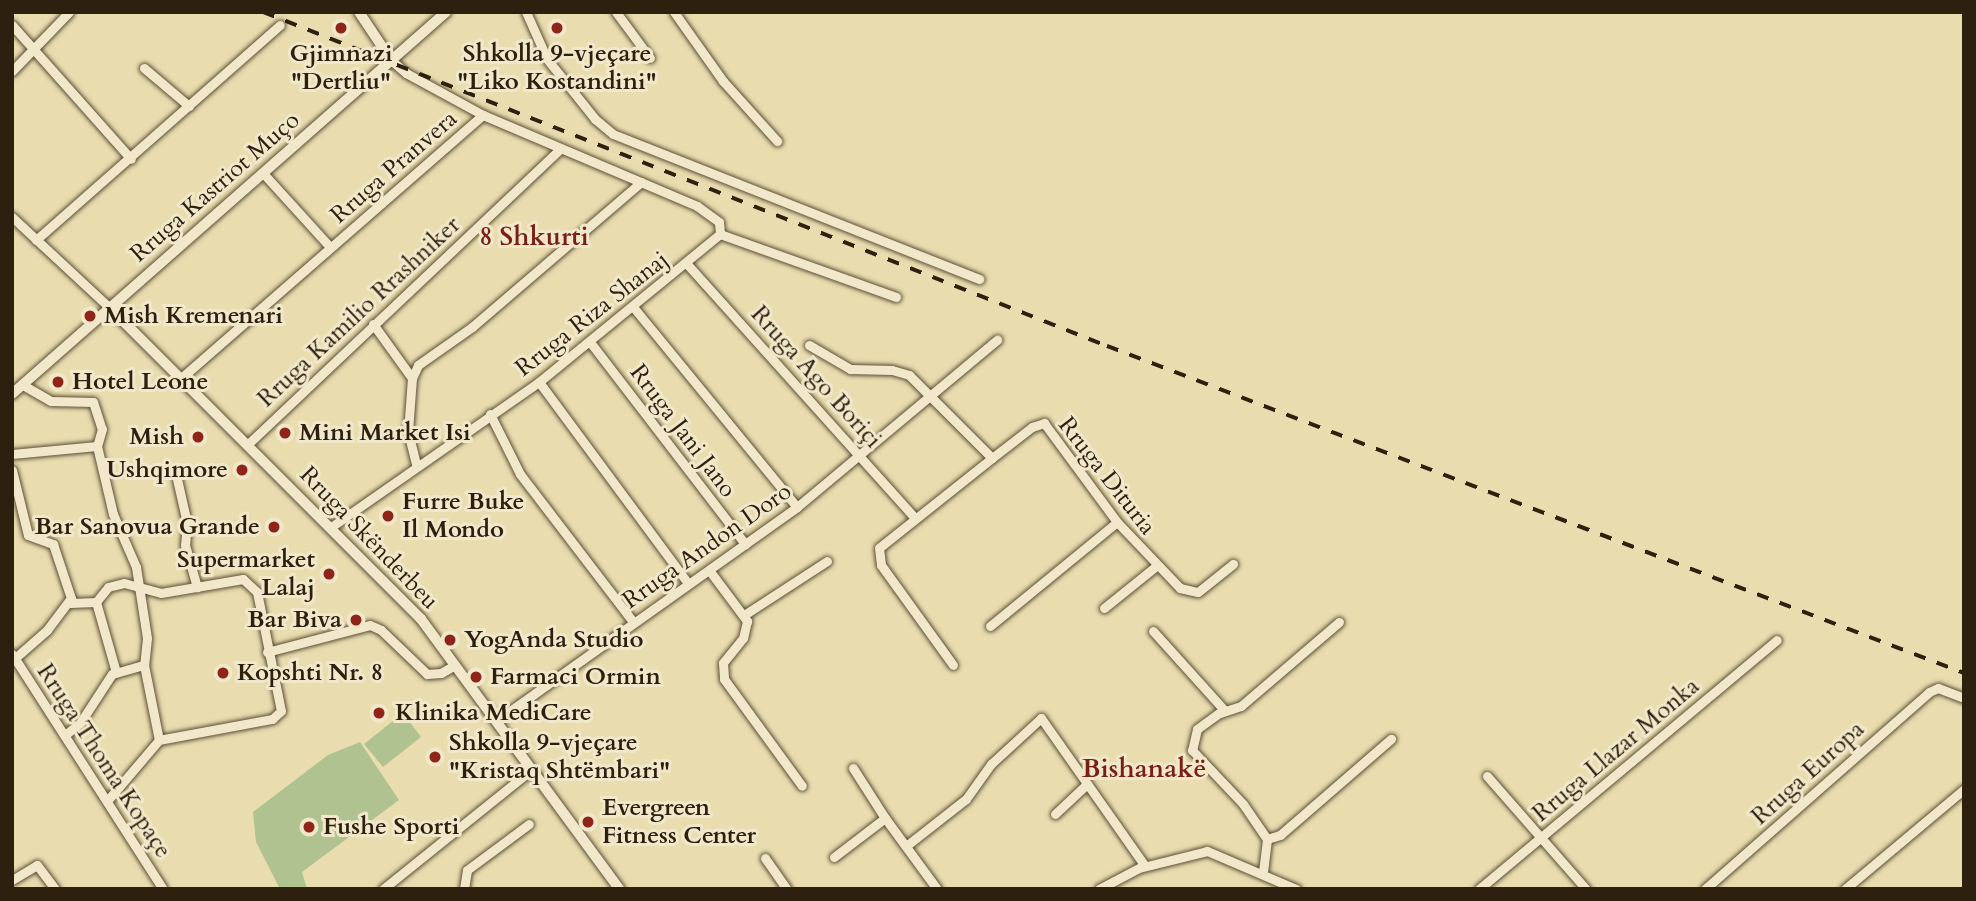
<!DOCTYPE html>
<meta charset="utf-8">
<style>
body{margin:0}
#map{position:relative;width:1976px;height:901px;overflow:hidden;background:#e9dcaf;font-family:Cardo,serif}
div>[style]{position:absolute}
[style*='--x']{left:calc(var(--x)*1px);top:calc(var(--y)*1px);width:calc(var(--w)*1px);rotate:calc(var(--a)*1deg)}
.green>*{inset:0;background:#afc290}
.roads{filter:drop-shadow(0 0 2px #5d4f36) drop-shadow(0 0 2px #5d4f36)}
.minor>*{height:9px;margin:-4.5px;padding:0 4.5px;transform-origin:4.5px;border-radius:4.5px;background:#f1e8cb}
.tertiary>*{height:10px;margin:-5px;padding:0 5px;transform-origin:5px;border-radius:5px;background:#f1e8cb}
.rail>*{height:3.5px;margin-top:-1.75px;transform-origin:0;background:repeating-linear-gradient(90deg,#2e200e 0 12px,transparent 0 24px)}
.dots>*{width:19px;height:19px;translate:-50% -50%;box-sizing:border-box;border:4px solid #f1e8cb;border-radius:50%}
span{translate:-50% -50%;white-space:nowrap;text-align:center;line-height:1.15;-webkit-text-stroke:6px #f1e8cb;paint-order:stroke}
.poi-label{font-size:24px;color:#2e200e;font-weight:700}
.left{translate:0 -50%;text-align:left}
.right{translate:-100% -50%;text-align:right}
.street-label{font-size:24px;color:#2e200e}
.neighbourhood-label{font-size:26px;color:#7a1f14;font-weight:700}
.frame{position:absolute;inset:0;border:14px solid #2e200e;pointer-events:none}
</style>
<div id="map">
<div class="green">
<div style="clip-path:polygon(403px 713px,421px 737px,383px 767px,364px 744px)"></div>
<div style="clip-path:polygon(360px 742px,399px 800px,302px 872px,307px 889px,280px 889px,256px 842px,253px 812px,328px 755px)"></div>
</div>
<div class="roads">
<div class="minor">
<div style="--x:526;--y:12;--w:51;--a:65.9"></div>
<div style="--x:547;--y:59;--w:77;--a:51.3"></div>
<div style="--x:595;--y:119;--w:23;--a:40"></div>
<div style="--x:613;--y:134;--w:394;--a:21.6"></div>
<div style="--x:616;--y:12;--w:57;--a:53.5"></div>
<div style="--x:674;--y:12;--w:85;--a:54.6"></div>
<div style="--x:723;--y:81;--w:81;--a:48"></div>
<div style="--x:12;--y:25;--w:179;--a:48.4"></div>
<div style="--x:391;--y:60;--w:20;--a:41"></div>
<div style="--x:406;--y:73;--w:88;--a:28.6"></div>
<div style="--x:483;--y:115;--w:233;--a:23"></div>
<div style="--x:697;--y:206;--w:27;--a:36"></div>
<div style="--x:719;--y:222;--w:12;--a:85"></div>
<div style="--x:144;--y:68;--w:59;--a:40.2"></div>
<div style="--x:12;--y:71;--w:82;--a:-46"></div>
<div style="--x:263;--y:173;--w:100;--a:47.8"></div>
<div style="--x:12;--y:217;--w:134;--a:42.9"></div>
<div style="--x:36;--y:240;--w:325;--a:-41.4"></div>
<div style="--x:687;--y:264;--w:341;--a:48.1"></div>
<div style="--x:634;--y:308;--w:257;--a:50.7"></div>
<div style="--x:373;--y:324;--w:67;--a:54.2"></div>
<div style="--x:590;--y:342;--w:255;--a:52.5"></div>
<div style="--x:809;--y:345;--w:48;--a:30.3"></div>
<div style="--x:850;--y:369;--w:42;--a:1.4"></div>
<div style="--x:892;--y:370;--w:18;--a:16"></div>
<div style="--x:909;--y:375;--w:117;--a:45"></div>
<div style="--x:992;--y:458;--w:144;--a:141.5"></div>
<div style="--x:879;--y:548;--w:17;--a:83"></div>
<div style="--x:881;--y:565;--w:123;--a:54.2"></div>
<div style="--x:180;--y:379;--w:402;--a:-41.1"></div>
<div style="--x:539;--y:382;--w:249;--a:53.5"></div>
<div style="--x:23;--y:385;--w:32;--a:30"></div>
<div style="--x:51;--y:401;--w:42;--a:1.4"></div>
<div style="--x:93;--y:402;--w:28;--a:72"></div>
<div style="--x:102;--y:429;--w:18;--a:106"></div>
<div style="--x:490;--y:414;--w:67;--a:63.4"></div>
<div style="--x:520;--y:474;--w:186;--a:52.6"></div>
<div style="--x:247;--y:445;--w:429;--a:-43.4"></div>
<div style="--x:12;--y:454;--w:85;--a:-5.4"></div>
<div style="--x:97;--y:446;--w:70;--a:76.8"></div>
<div style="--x:113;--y:514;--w:58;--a:66.5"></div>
<div style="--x:136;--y:567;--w:72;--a:81.2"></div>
<div style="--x:147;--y:638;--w:27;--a:96"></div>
<div style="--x:144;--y:665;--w:76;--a:78.7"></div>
<div style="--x:992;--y:458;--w:51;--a:-37.8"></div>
<div style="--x:1032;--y:427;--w:13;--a:-18"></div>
<div style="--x:1044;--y:423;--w:123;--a:53.6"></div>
<div style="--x:1117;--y:522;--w:91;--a:46.3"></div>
<div style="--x:1180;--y:588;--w:18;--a:13"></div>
<div style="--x:1198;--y:592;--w:45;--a:-38.7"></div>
<div style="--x:416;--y:464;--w:33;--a:-104"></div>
<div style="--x:408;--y:432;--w:54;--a:-85.8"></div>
<div style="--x:412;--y:378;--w:14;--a:-65"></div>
<div style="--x:418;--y:365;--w:66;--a:-35.1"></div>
<div style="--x:472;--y:327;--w:223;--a:-40.6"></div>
<div style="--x:12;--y:470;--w:67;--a:76.2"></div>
<div style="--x:28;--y:535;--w:27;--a:20"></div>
<div style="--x:53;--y:544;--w:57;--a:71.6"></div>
<div style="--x:71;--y:598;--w:40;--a:127"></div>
<div style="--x:47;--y:630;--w:43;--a:138.8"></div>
<div style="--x:177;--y:479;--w:45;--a:77.2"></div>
<div style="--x:187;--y:523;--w:22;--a:95"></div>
<div style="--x:185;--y:545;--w:44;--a:74.1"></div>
<div style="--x:331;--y:527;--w:254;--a:-34.9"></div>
<div style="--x:539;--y:382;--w:234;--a:-39.3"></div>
<div style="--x:720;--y:234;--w:187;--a:19.7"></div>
<div style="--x:709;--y:570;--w:64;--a:53.3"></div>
<div style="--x:747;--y:621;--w:17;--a:103"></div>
<div style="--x:743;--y:638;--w:32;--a:129"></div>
<div style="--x:723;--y:663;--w:16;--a:86"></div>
<div style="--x:724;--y:679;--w:132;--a:53.9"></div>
<div style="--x:96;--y:602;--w:19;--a:-51"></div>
<div style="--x:108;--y:587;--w:16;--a:-14"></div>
<div style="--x:124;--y:583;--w:38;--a:15"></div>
<div style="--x:161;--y:593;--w:83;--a:-9.7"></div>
<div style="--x:243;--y:579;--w:19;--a:43"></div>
<div style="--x:257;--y:592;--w:121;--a:78.6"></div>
<div style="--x:281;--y:711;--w:12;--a:138"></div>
<div style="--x:272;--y:719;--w:115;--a:169.5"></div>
<div style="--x:70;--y:603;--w:26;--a:-2"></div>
<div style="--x:96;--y:602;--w:73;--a:74.1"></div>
<div style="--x:1104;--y:608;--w:67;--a:-38.9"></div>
<div style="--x:744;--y:615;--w:99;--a:-33"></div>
<div style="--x:1339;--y:622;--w:129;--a:139.4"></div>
<div style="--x:1241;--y:706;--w:23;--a:162"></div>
<div style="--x:1219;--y:713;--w:27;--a:144"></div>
<div style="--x:1197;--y:729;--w:22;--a:103"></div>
<div style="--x:1192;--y:750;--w:74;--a:46.6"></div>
<div style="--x:1243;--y:804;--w:42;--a:55.6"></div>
<div style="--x:1267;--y:839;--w:14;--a:-17"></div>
<div style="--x:1280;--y:835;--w:147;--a:-40.9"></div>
<div style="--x:990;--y:626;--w:164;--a:-39.3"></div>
<div style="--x:1153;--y:631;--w:108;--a:48"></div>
<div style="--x:267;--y:652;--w:106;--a:-14.7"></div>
<div style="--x:370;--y:625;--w:12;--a:24"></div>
<div style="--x:381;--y:630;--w:64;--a:43.7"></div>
<div style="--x:427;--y:674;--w:14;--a:-4"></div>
<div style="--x:441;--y:673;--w:16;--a:-30"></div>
<div style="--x:12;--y:654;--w:279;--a:57.3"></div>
<div style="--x:496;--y:721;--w:369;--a:-35.4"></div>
<div style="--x:797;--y:507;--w:261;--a:-39.9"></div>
<div style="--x:65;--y:735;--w:19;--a:-39"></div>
<div style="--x:80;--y:723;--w:59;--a:-56.9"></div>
<div style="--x:112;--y:674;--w:33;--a:-16"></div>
<div style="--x:853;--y:768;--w:59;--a:57.4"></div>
<div style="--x:1487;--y:776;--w:150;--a:48.8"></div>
<div style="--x:107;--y:801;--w:80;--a:-49.6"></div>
<div style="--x:1055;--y:814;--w:44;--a:-43.2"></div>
<div style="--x:906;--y:846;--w:76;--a:-38.1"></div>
<div style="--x:966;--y:799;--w:43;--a:-54.5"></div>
<div style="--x:991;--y:764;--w:68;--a:-42.6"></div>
<div style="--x:1041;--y:718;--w:181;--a:54.9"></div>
<div style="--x:834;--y:857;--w:64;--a:-37.4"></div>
<div style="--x:885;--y:818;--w:88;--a:53.8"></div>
<div style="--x:765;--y:858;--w:38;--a:55"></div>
<div style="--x:1263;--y:872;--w:33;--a:-83"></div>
<div style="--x:12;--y:880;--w:29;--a:-31"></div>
<div style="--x:37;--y:865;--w:30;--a:53"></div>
<div style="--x:383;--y:889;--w:191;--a:-38.8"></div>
<div style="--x:464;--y:889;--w:19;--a:-81"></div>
<div style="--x:467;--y:870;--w:77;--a:-36.6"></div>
<div style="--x:1099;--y:889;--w:45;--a:-27.7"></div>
<div style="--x:1139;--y:868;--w:70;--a:-14"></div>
<div style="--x:1207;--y:851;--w:97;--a:23.1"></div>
<div style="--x:1479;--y:889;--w:388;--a:-39.9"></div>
<div style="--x:1705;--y:889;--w:298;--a:-41.3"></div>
<div style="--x:1929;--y:692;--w:10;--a:-24"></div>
<div style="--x:1938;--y:688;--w:28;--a:21"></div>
<div style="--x:1845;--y:889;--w:155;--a:-40"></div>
</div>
<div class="tertiary">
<div style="--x:359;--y:12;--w:58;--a:56.3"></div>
<div style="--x:110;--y:308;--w:440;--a:45"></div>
<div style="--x:421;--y:619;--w:335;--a:53.7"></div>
<div style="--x:12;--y:394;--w:578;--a:-41.35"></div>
</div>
</div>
<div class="rail">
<div style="--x:263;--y:12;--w:908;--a:21.59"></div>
<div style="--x:1107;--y:346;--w:917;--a:20.89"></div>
</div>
<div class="dots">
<div style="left:341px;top:28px;background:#8f2418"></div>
<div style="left:557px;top:28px;background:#8f2418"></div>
<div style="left:90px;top:316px;background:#8f2418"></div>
<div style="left:58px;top:382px;background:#8f2418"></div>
<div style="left:285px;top:433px;background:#8f2418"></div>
<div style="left:198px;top:437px;background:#8f2418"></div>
<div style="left:242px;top:470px;background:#8f2418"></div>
<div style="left:388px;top:516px;background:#8f2418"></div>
<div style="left:274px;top:527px;background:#8f2418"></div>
<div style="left:329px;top:574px;background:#8f2418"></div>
<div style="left:356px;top:620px;background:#8f2418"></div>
<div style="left:450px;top:640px;background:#8f2418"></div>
<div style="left:223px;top:673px;background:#8f2418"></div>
<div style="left:476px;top:677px;background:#8f2418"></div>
<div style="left:379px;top:713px;background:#8f2418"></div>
<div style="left:435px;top:757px;background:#8f2418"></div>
<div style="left:588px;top:822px;background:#8f2418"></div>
<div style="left:309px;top:827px;background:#8f2418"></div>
</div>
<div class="poi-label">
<span style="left:341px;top:68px">Gjimnazi<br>"Dertliu"</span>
<span style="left:557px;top:68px">Shkolla 9-vjeçare<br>"Liko Kostandini"</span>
<span class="left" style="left:104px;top:316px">Mish Kremenari</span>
<span class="left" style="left:72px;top:382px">Hotel Leone</span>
<span class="left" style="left:299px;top:433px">Mini Market Isi</span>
<span class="right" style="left:184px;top:437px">Mish</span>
<span class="right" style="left:228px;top:470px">Ushqimore</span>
<span class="left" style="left:402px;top:516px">Furre Buke<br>Il Mondo</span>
<span class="right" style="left:260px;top:527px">Bar Sanovua Grande</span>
<span class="right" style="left:315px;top:574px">Supermarket<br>Lalaj</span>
<span class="right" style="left:342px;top:620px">Bar Biva</span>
<span class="left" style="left:464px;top:640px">YogAnda Studio</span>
<span class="left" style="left:237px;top:673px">Kopshti Nr. 8</span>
<span class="left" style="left:490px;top:677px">Farmaci Ormin</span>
<span class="left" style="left:395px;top:713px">Klinika MediCare</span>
<span class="left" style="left:449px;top:757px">Shkolla 9-vjeçare<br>"Kristaq Shtëmbari"</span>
<span class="left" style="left:602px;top:822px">Evergreen<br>Fitness Center</span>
<span class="left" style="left:323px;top:827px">Fushe Sporti</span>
</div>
<div class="street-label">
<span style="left:394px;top:167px;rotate:-41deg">Rruga Pranvera</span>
<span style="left:215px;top:187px;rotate:-41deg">Rruga Kastriot Muço</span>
<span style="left:359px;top:312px;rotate:-43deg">Rruga Kamilio Rrashniker</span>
<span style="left:592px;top:314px;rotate:-38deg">Rruga Riza Shanaj</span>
<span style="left:816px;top:377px;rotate:48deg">Rruga Ago Boriçi</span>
<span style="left:683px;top:431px;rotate:53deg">Rruga Jani Jano</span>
<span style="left:1107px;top:476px;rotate:52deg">Rruga Dituria</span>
<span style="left:369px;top:538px;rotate:46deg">Rruga Skënderbeu</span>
<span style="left:707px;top:546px;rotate:-35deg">Rruga Andon Doro</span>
<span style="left:1616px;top:750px;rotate:-40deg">Rruga Llazar Monka</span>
<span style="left:104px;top:761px;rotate:57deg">Rruga Thoma Kopaçe</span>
<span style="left:1808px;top:773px;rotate:-42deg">Rruga Europa</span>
</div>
<div class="neighbourhood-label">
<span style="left:534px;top:237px">8 Shkurti</span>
<span style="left:1144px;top:769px">Bishanakë</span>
</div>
<div class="frame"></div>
</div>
